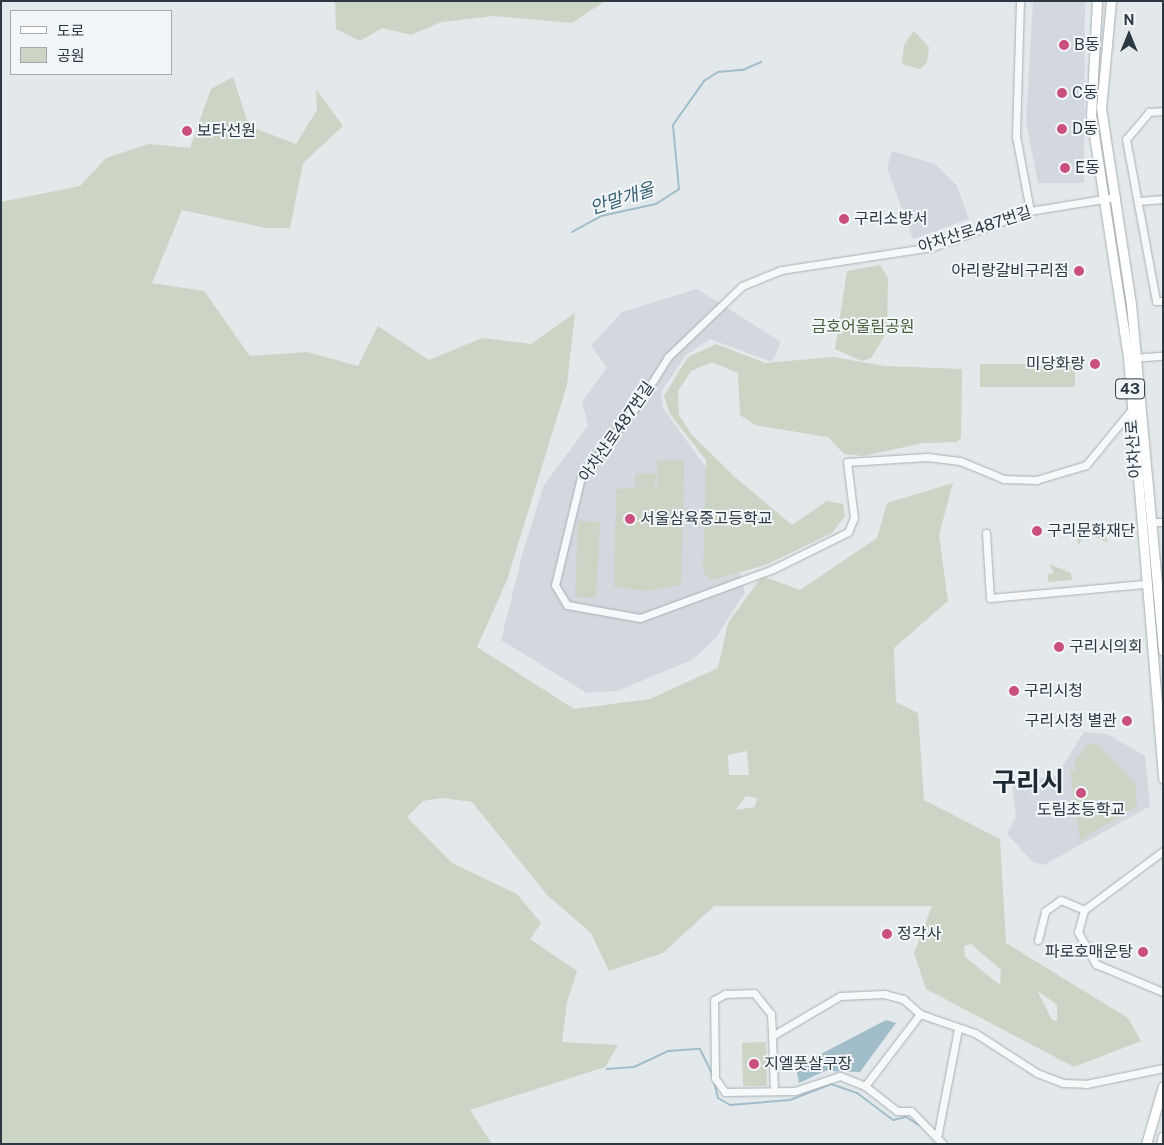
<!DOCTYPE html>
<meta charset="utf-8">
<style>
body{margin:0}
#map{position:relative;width:1164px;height:1145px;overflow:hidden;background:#e3e8eb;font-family:"Public Sans","Noto Sans KR",sans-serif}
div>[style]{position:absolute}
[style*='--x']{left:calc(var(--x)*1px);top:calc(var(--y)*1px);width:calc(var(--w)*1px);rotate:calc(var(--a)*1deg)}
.built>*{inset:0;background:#d2d8dd}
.green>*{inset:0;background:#ccd4c5}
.water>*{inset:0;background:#a1bdc9}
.stream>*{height:2px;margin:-1px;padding:0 1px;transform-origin:1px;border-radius:1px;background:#a1bdc9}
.roads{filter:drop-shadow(0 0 1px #a8b0b5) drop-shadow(0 0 1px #a8b0b5)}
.minor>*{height:7px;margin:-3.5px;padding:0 3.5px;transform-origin:3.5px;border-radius:3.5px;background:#f6f8f9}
.major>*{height:9px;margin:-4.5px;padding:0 4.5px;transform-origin:4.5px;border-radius:4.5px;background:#fff}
.dots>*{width:14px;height:14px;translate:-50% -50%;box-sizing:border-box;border:2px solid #f3f6f8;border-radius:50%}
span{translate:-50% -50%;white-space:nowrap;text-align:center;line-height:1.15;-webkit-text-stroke:4px #f3f6f8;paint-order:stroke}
.shield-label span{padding:1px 4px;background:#f3f6f8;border:1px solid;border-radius:4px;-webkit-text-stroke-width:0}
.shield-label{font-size:15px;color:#2c3942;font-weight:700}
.poi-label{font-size:16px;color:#2c3942}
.left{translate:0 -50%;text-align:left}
.right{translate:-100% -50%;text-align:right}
.street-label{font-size:16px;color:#2c3942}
.park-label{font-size:16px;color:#495e3a}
.water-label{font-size:18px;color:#386175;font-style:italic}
.town-label{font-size:26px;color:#1e2a33;font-weight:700}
.frame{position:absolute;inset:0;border:2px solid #2c3942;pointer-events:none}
.legend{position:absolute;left:10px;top:10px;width:162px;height:65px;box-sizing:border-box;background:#f3f6f8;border:1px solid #a3aaaf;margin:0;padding:6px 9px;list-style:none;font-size:15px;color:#2c3942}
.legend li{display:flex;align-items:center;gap:10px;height:25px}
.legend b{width:25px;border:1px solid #a3aaaf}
.north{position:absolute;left:1104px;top:10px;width:50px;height:50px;-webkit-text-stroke:4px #f3f6f8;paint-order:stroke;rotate:0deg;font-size:14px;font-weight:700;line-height:20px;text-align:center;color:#2c3942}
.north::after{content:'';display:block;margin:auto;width:18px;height:22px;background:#2c3942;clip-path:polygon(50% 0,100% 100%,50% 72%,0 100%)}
</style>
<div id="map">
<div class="built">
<div style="clip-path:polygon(1033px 1px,1085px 1px,1084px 183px,1038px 183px,1026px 122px)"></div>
<div style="clip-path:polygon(892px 151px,935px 164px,957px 186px,969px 219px,913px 239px,887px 168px)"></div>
<div style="clip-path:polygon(697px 289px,781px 342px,772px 362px,710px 339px,686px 355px,661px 392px,663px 408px,716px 481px,745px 592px,716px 638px,692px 660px,617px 691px,587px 693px,501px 640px,523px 552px,544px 485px,588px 426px,582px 402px,607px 367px,591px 346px,622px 312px)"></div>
<div style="clip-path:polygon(1084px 732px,1107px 734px,1145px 756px,1150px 806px,1044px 865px,1033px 862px,1007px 834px,1016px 816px,1012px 783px,1056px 776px)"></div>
</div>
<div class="green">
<div style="clip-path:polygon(335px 1px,605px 1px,572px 23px,493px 16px,441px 22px,411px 35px,382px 28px,360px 41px,336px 29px)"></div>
<div style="clip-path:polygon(914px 31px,929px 47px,927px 62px,920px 69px,902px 64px,904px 45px)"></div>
<div style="clip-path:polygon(evenodd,233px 77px,249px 126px,296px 144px,317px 110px,316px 89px,343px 126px,303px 163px,290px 228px,266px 228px,182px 210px,152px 283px,204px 291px,250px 356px,307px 352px,358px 366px,378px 326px,429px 360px,482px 338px,531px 344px,575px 313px,567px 385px,507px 580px,477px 647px,574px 709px,650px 699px,718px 668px,728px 623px,762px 576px,800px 590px,877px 538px,887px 503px,953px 483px,939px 535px,948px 601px,894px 648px,896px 702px,918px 713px,924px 800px,1000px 839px,1006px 943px,1128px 1018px,1141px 1041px,1074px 1067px,926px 989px,914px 953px,932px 906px,714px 906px,663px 953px,609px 971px,591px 933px,548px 896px,472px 802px,442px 798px,423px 801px,407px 817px,452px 863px,517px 894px,541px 923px,530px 939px,577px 971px,567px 1002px,562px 1042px,618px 1045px,605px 1067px,470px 1110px,492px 1144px,1px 1144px,1px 202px,80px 186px,106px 158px,149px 144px,190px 148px,211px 89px,233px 77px,747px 751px,749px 775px,729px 775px,728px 755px,747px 751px,233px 77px,746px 796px,757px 798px,755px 807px,736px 810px,746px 796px,233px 77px,971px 944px,1001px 970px,1000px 985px,965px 957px,964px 946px,971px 944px,233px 77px,1037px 990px,1057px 1005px,1057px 1021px,1052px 1020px,1037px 990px)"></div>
<div style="clip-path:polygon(880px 265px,888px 278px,887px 332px,871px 358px,862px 361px,835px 349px,847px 271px)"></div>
<div style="clip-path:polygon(716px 344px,765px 363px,833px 357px,885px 366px,962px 369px,961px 438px,957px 442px,923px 443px,863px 456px,844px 454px,828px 437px,755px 425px,740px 415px,738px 373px,712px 362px,691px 371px,678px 391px,679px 415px,692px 435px,735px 477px,792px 525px,827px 501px,843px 504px,845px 516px,832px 533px,768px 564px,712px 580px,703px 572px,706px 460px,670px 414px,664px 396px,688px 357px)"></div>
<div style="clip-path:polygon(1075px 364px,1075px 387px,980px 387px,980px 364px)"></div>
<div style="clip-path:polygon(657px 460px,684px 460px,684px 486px,677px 487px,684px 487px,681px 585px,647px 591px,614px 587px,616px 489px,647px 487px,635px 486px,635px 474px,657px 473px,653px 486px,658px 487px)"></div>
<div style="clip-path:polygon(578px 521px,600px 522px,596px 598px,575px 597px)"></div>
<div style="clip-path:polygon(1091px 526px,1106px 535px,1108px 543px,1094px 536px,1083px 538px,1078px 546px,1076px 533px)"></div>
<div style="clip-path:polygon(1049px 564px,1071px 573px,1072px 580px,1048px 582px,1048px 574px,1054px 573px)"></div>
<div style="clip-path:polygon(1096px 743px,1136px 784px,1137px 806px,1080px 840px,1070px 770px,1076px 770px,1075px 761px,1088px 744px)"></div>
<div style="clip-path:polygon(766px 1042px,767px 1086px,743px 1086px,742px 1043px)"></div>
</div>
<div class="water">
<div style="clip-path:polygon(886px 1020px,896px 1023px,860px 1072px,825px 1071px,799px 1083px,796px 1067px)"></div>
</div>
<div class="stream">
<div style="--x:572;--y:232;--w:33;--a:-29"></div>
<div style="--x:601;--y:216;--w:56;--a:-12.3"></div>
<div style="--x:656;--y:204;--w:27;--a:-33"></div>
<div style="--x:679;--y:189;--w:64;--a:-95.4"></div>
<div style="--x:673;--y:125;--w:54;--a:-54.8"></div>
<div style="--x:704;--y:81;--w:17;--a:-33"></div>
<div style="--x:718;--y:72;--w:25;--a:-5"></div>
<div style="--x:743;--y:70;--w:20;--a:-24"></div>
<div style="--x:607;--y:1069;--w:27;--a:-4"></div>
<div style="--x:634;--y:1067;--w:38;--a:-25"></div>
<div style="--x:668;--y:1051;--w:32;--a:-4"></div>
<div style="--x:700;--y:1049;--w:28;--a:64"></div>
<div style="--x:714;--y:1081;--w:17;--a:77"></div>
<div style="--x:718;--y:1098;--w:14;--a:30"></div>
<div style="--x:730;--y:1105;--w:60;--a:-4.8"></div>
<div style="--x:790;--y:1100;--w:44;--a:-21.3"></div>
<div style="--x:831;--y:1084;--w:28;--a:19"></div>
<div style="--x:857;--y:1093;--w:45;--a:36.9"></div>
<div style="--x:893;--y:1120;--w:13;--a:-13"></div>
<div style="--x:906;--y:1117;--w:15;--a:32"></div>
</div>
<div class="roads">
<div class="minor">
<div style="--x:1020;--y:1;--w:135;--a:91.7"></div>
<div style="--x:1016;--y:136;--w:76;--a:79.4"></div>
<div style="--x:1163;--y:111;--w:14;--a:176"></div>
<div style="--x:1149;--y:112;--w:35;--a:130"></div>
<div style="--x:1126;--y:139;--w:165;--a:79.5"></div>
<div style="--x:1156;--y:301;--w:7;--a:0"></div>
<div style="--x:1116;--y:197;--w:87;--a:170.8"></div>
<div style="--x:1030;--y:211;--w:104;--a:159.8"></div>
<div style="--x:932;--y:247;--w:153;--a:171.3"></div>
<div style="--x:781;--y:270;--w:42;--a:157.7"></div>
<div style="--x:742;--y:286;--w:103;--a:136.2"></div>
<div style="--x:668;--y:357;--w:51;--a:122.1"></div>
<div style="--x:641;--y:400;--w:98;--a:127.9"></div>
<div style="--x:581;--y:477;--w:111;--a:103.5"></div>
<div style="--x:555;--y:585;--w:23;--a:59"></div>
<div style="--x:567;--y:605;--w:74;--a:10.1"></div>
<div style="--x:640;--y:618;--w:142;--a:-20.2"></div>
<div style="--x:773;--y:569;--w:84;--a:-26.3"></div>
<div style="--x:848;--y:532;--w:15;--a:-67"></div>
<div style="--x:854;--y:518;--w:56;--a:-97.1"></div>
<div style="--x:847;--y:462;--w:80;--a:-3.6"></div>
<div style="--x:927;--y:457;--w:33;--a:7"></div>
<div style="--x:960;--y:461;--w:48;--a:22.2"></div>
<div style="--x:1004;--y:479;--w:32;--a:2"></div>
<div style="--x:1036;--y:480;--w:52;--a:-16.7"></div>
<div style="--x:1086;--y:465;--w:72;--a:-50.6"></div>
<div style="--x:1139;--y:201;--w:24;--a:-5"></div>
<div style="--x:1131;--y:358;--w:32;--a:-4"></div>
<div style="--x:1152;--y:522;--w:11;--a:0"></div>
<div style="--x:986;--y:533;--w:65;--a:86.5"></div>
<div style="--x:990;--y:598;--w:155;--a:-5.2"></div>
<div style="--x:1163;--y:851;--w:99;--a:143.2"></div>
<div style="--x:1084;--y:910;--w:23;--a:105"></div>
<div style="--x:1078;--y:932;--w:37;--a:61"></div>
<div style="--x:1096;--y:964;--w:73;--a:22.7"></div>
<div style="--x:1038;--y:940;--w:30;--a:-76"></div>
<div style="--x:1045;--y:911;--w:19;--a:-35"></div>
<div style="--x:1061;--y:900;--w:25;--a:23"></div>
<div style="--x:772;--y:1036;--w:55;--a:87.9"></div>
<div style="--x:865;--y:1086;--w:91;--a:-52.6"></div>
<div style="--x:937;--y:1138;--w:111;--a:-79.1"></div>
<div style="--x:943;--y:1144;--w:46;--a:-134.1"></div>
<div style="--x:911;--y:1111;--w:14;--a:180"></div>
<div style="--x:897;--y:1111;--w:41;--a:-142"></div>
<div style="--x:865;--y:1086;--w:27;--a:-158"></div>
<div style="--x:840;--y:1076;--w:47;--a:161.6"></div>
<div style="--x:795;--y:1091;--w:70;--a:179.2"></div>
<div style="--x:725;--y:1092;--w:17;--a:-126"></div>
<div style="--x:715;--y:1078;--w:78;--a:-90.7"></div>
<div style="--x:714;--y:1000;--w:13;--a:-29"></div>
<div style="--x:725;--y:994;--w:29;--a:-2"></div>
<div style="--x:754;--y:993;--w:27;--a:51"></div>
<div style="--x:771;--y:1014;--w:22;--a:87"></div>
<div style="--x:772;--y:1036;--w:79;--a:-30.5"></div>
<div style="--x:840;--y:996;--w:44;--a:-2.6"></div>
<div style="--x:884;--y:994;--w:20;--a:15"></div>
<div style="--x:903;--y:999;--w:23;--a:41"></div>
<div style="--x:920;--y:1014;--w:58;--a:19.1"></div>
<div style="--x:975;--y:1033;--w:74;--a:32.8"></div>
<div style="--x:1037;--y:1073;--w:28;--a:21"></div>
<div style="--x:1063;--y:1083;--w:23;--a:2"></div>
<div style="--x:1086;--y:1084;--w:79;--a:-11.7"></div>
</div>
<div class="major">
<div style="--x:1097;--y:1;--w:114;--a:93"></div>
<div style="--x:1091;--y:115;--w:246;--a:81.3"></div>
<div style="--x:1128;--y:358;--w:422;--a:85.2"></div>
<div style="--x:1111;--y:1;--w:107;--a:95.3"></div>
<div style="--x:1101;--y:108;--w:198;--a:81.3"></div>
<div style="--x:1131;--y:304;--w:348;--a:84.7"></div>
<div style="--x:1146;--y:1144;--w:60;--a:-73.7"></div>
<div style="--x:1161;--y:1144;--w:8;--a:-76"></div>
</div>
</div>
<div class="dots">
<div style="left:1064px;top:45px;background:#c9507e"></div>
<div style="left:1062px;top:93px;background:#c9507e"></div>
<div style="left:1062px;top:129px;background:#c9507e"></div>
<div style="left:187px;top:131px;background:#c9507e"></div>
<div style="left:1065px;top:168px;background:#c9507e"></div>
<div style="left:844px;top:219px;background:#c9507e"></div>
<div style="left:1079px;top:271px;background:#c9507e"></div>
<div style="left:1095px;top:364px;background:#c9507e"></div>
<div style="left:630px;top:519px;background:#c9507e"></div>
<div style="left:1037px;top:531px;background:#c9507e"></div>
<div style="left:1059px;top:647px;background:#c9507e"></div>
<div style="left:1014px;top:691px;background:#c9507e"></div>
<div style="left:1127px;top:721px;background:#c9507e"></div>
<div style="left:1081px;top:793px;background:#c9507e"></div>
<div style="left:887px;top:934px;background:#c9507e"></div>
<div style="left:1143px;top:952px;background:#c9507e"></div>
<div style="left:754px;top:1064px;background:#c9507e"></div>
</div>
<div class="shield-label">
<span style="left:1130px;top:389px">43</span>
</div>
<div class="poi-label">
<span class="left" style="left:1074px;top:45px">B동</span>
<span class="left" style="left:1072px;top:93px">C동</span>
<span class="left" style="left:1072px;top:129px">D동</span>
<span class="left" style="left:197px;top:131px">보타선원</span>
<span class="left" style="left:1075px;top:168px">E동</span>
<span class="left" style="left:854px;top:219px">구리소방서</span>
<span class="right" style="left:1069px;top:271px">아리랑갈비구리점</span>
<span class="right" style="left:1085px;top:364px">미당화랑</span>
<span class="left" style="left:640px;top:519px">서울삼육중고등학교</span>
<span class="left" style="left:1047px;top:531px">구리문화재단</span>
<span class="left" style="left:1069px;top:647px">구리시의회</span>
<span class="left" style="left:1024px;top:691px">구리시청</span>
<span class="right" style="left:1117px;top:721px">구리시청 별관</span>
<span style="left:1081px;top:810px">도림초등학교</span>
<span class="left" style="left:897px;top:934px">정각사</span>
<span class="right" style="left:1133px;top:952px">파로호매운탕</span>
<span class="left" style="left:764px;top:1064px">지엘풋살구장</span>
</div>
<div class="street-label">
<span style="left:975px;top:230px;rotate:-18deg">아차산로487번길</span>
<span style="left:617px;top:432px;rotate:-55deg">아차산로487번길</span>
<span style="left:1134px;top:449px;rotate:-94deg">아차산로</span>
</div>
<div class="park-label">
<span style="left:863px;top:327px">금호어울림공원</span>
</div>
<div class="water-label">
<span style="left:622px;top:199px;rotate:-18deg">안말개울</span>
</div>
<div class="town-label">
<span style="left:1028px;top:782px">구리시</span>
</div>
<div class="frame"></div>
<ul class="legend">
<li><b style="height:6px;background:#fff"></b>도로</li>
<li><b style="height:14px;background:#ccd4c5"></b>공원</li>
</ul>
<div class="north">N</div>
</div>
